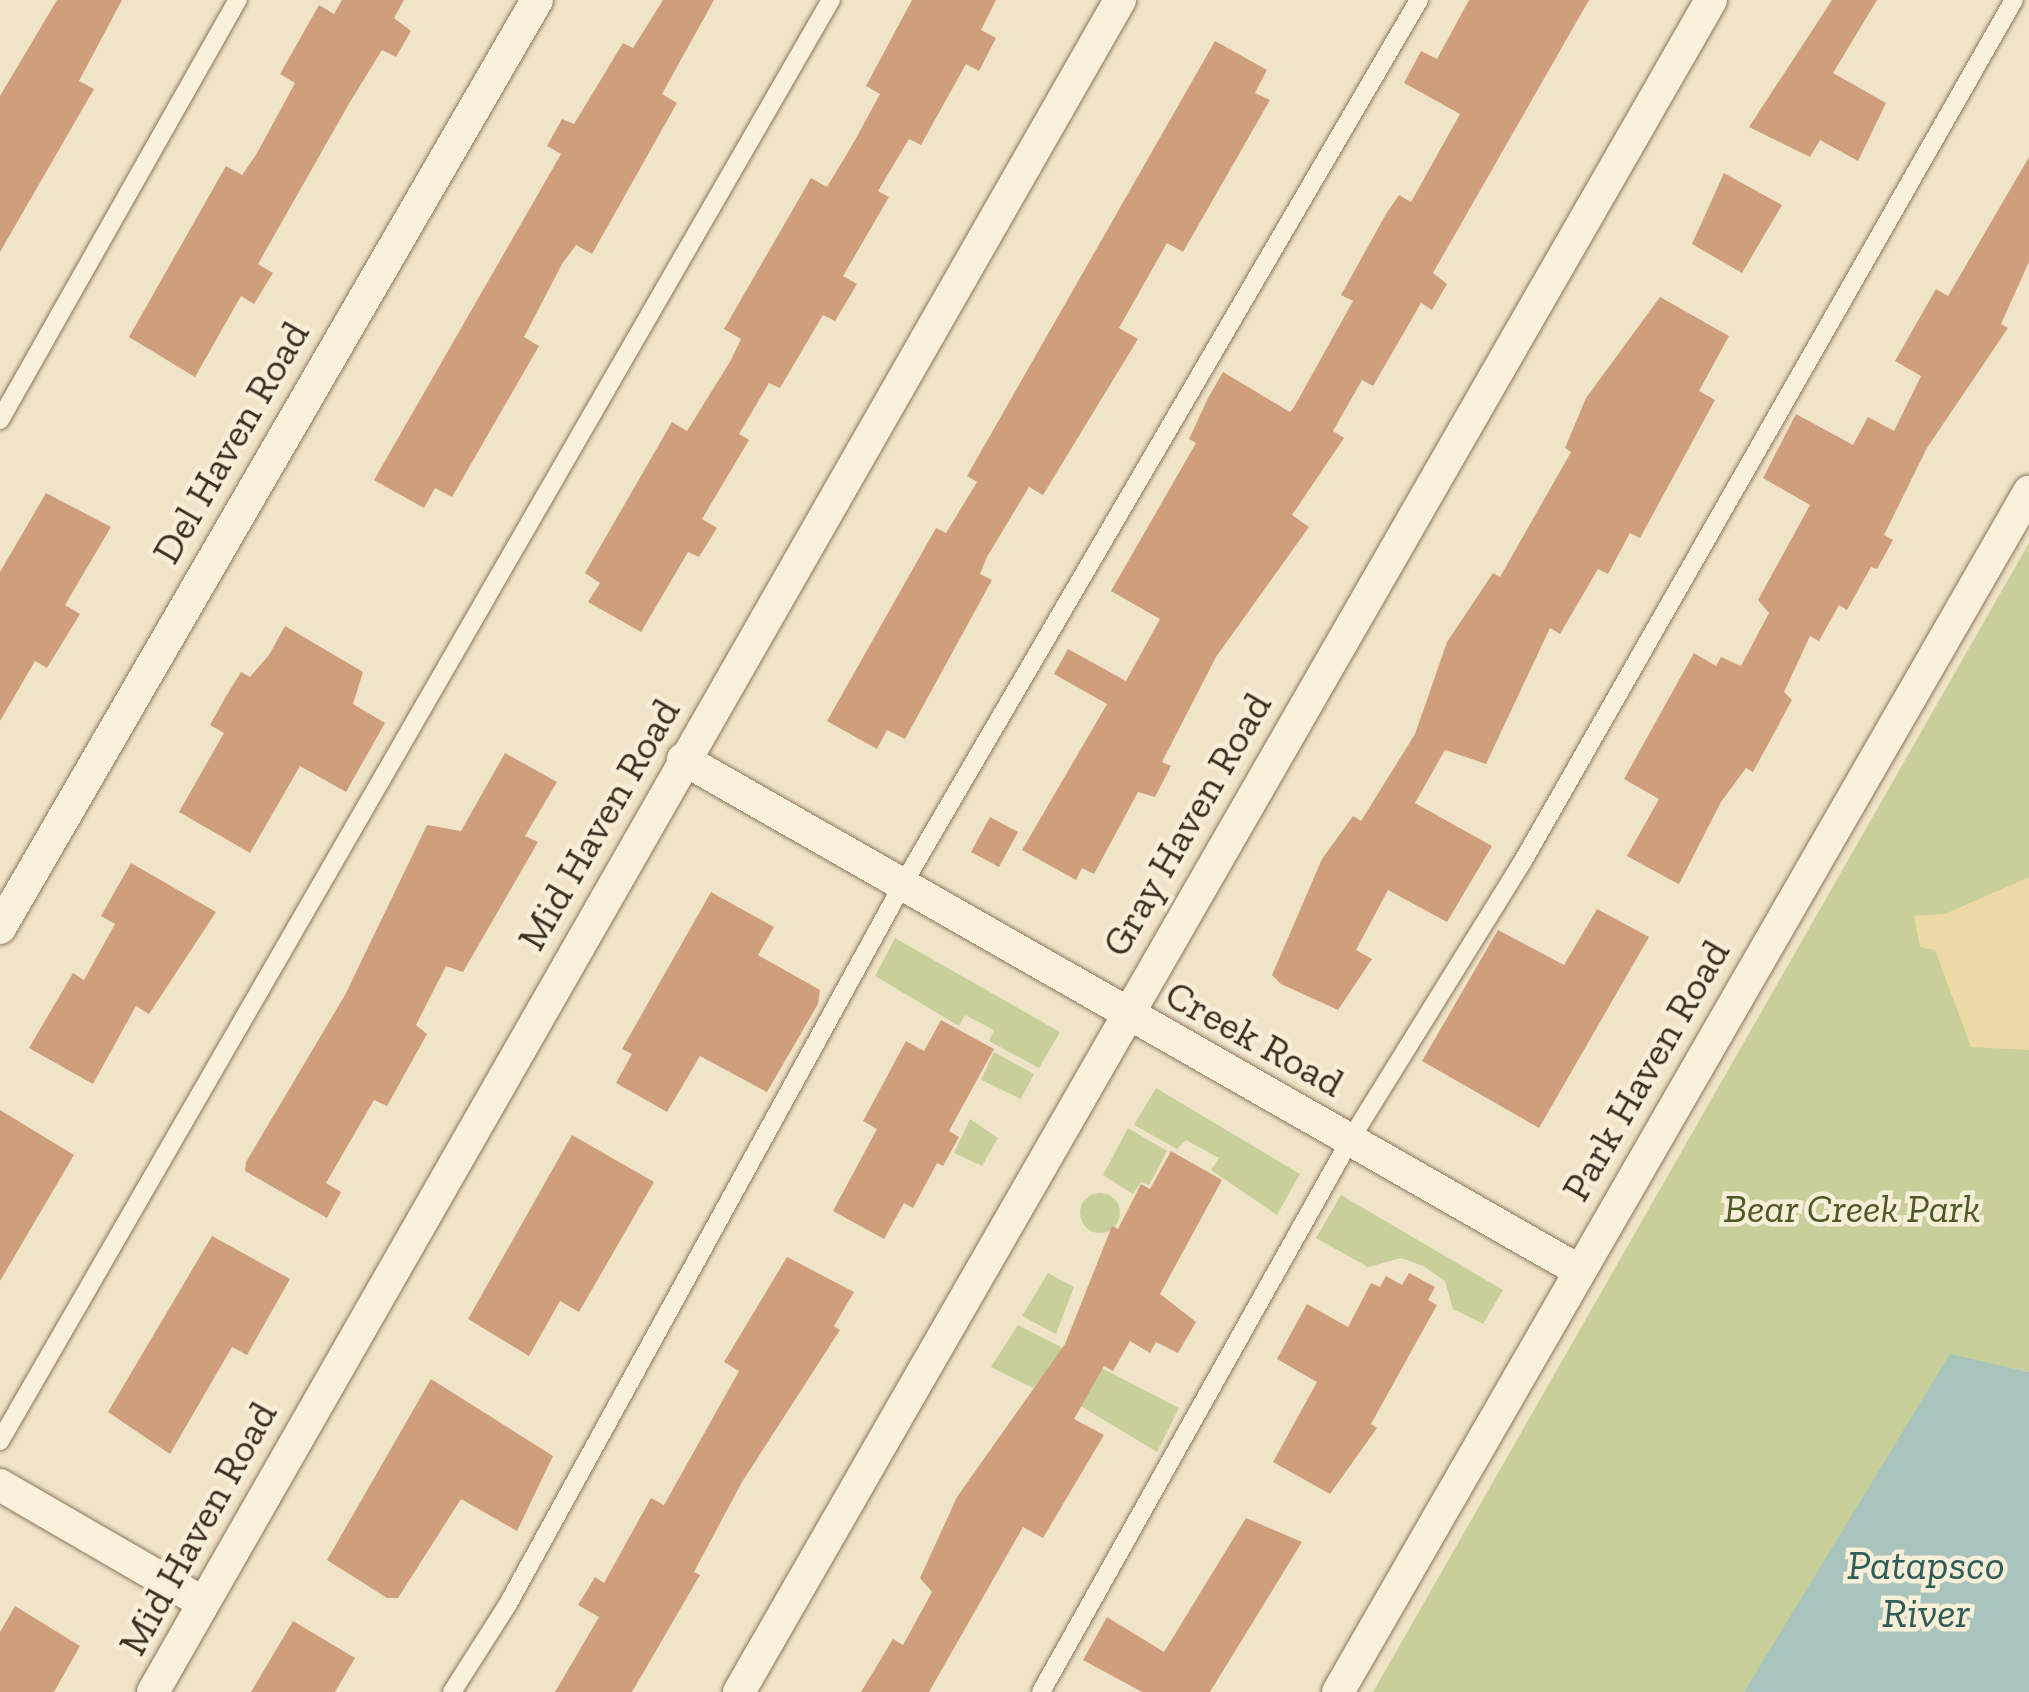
<!DOCTYPE html>
<style>
body{margin:0}
#map{position:relative;width:2029px;height:1692px;overflow:hidden;background:#f0e4c8;font-family:"Zilla Slab",serif}
div>[style]{position:absolute}
[style*='--x']{left:calc(var(--x)*1px);top:calc(var(--y)*1px);width:calc(var(--w)*1px);rotate:calc(var(--a)*1deg)}
.green>*{inset:0;background:#c9cf9b}
.round{border-radius:50%}
.sand>*{inset:0;background:#ecd9a5}
.water>*{inset:0;background:#a9c4bc}
.building>*{inset:0;background:#cf9f7d}
.roads{filter:drop-shadow(0 0 2px #8d765c) drop-shadow(0 0 2px #8d765c)}
.lane>*{height:18px;margin:-9px;padding:0 9px;transform-origin:9px;border-radius:9px;background:#faf1dc}
.street>*{height:32px;margin:-16px;padding:0 16px;transform-origin:16px;border-radius:16px;background:#faf1dc}
span{translate:-50% -50%;white-space:nowrap;text-align:center;line-height:1.15;-webkit-text-stroke:9px #f7eed8;paint-order:stroke}
.street-label{font-size:40px;color:#3d2e20}
.park-label{font-size:40px;color:#4d5a26;font-style:italic}
.water-label{font-size:42px;color:#2f5d5a;font-style:italic}
</style>
<div id="map">
<div class="green">
<div style="clip-path:polygon(2029px 543px,2029px 1372px,1982px 1362px,1801px 1692px,1373px 1692px)"></div>
<div style="clip-path:polygon(895px 938px,1060px 1032px,1039px 1068px,989px 1041px,994px 1030px,965px 1015px,959px 1026px,875px 976px)"></div>
<div style="clip-path:polygon(994px 1052px,1034px 1074px,1021px 1099px,981px 1080px)"></div>
<div style="clip-path:polygon(1156px 1088px,1300px 1174px,1277px 1215px,1211px 1170px,1219px 1158px,1186px 1140px,1177px 1149px,1134px 1125px)"></div>
<div style="clip-path:polygon(970px 1119px,998px 1138px,982px 1166px,954px 1153px)"></div>
<div style="clip-path:polygon(1128px 1128px,1167px 1151px,1149px 1185px,1141px 1182px,1133px 1194px,1103px 1175px)"></div>
<div class="round" style="left:1080px;top:1193px;width:40px;height:40px"></div>
<div style="clip-path:polygon(1341px 1195px,1503px 1290px,1483px 1324px,1453px 1309px,1445px 1281px,1423px 1266px,1401px 1258px,1368px 1267px,1316px 1238px)"></div>
<div style="clip-path:polygon(1048px 1273px,1074px 1287px,1056px 1334px,1022px 1316px)"></div>
<div style="clip-path:polygon(1018px 1325px,1179px 1408px,1157px 1452px,1039px 1381px,1033px 1388px,991px 1367px)"></div>
</div>
<div class="sand">
<div style="clip-path:polygon(2029px 877px,2029px 1050px,1971px 1047px,1935px 950px,1920px 947px,1914px 916px,1945px 914px)"></div>
</div>
<div class="water">
<div style="clip-path:polygon(1950px 1354px,2029px 1372px,2029px 1692px,1744px 1692px)"></div>
</div>
<div class="building">
<div style="clip-path:polygon(57px 0,122px 0,79px 81px,94px 89px,0 252px,0 96px)"></div>
<div style="clip-path:polygon(342px 0,404px 0,394px 18px,411px 31px,396px 57px,382px 50px,350px 102px,258px 264px,273px 273px,254px 304px,241px 296px,195px 377px,129px 337px,226px 166px,242px 175px,256px 155px,295px 83px,280px 74px,319px 5px,334px 14px)"></div>
<div style="clip-path:polygon(663px 0,714px 0,662px 94px,677px 103px,592px 254px,576px 245px,562px 264px,524px 337px,539px 346px,452px 497px,435px 488px,424px 508px,374px 480px,561px 154px,547px 146px,562px 119px,574px 124px,623px 43px,633px 48px)"></div>
<div style="clip-path:polygon(912px 0,996px 0,981px 30px,996px 38px,979px 71px,966px 64px,921px 145px,909px 139px,878px 191px,889px 197px,843px 276px,857px 284px,835px 321px,823px 315px,780px 388px,769px 383px,739px 434px,749px 440px,702px 519px,717px 528px,699px 557px,688px 552px,641px 632px,588px 602px,600px 583px,585px 573px,672px 422px,687px 431px,731px 360px,741px 339px,724px 329px,811px 178px,827px 187px,854px 142px,880px 94px,866px 86px)"></div>
<div style="clip-path:polygon(1469px 0,1589px 0,1433px 273px,1447px 284px,1432px 310px,1421px 303px,1373px 386px,1362px 380px,1333px 431px,1344px 438px,1292px 515px,1309px 527px,1216px 657px,1162px 762px,1171px 766px,1155px 797px,1138px 792px,1094px 874px,1082px 868px,1076px 880px,1022px 850px,1107px 704px,1054px 674px,1068px 649px,1126px 681px,1160px 619px,1111px 591px,1196px 443px,1189px 439px,1208px 398px,1223px 372px,1290px 412px,1294px 407px,1353px 301px,1341px 295px,1386px 214px,1399px 195px,1411px 202px,1460px 114px,1404px 83px,1421px 51px,1437px 59px)"></div>
<div style="clip-path:polygon(1832px 0,1877px 0,1833px 73px,1886px 103px,1858px 161px,1820px 140px,1810px 157px,1749px 127px)"></div>
<div style="clip-path:polygon(1215px 41px,1267px 70px,1255px 93px,1270px 100px,1183px 252px,1167px 243px,1119px 328px,1138px 339px,1043px 495px,1029px 487px,987px 557px,980px 574px,992px 580px,905px 739px,887px 730px,877px 749px,827px 721px,936px 528px,946px 533px,977px 482px,967px 476px)"></div>
<div style="clip-path:polygon(2029px 157px,2029px 262px,2001px 324px,2008px 328px,1927px 448px,1884px 535px,1893px 540px,1877px 569px,1871px 567px,1847px 610px,1839px 605px,1819px 641px,1810px 636px,1784px 692px,1792px 700px,1753px 772px,1746px 768px,1721px 802px,1679px 884px,1669px 879px,1627px 856px,1659px 799px,1624px 779px,1694px 653px,1716px 666px,1721px 657px,1741px 666px,1769px 613px,1758px 600px,1810px 505px,1763px 478px,1796px 414px,1853px 445px,1868px 417px,1894px 431px,1921px 376px,1895px 361px,1936px 289px,1948px 296px)"></div>
<div style="clip-path:polygon(1724px 173px,1782px 205px,1742px 273px,1692px 244px)"></div>
<div style="clip-path:polygon(1660px 297px,1729px 336px,1699px 391px,1715px 400px,1640px 538px,1630px 533px,1608px 574px,1598px 569px,1560px 634px,1550px 628px,1486px 764px,1445px 750px,1415px 803px,1492px 846px,1447px 922px,1388px 890px,1356px 950px,1372px 959px,1338px 1010px,1281px 984px,1272px 975px,1322px 859px,1353px 816px,1361px 821px,1415px 734px,1447px 642px,1493px 573px,1500px 577px,1571px 452px,1565px 448px,1586px 398px)"></div>
<div style="clip-path:polygon(46px 493px,111px 527px,65px 605px,80px 614px,47px 668px,35px 661px,0 721px,0 572px)"></div>
<div style="clip-path:polygon(285px 626px,363px 672px,353px 704px,385px 723px,346px 792px,300px 766px,250px 853px,179px 812px,224px 733px,210px 725px,225px 698px,241px 672px,250px 677px,269px 655px)"></div>
<div style="clip-path:polygon(505px 753px,557px 782px,525px 836px,538px 842px,463px 972px,446px 966px,416px 1025px,427px 1034px,387px 1106px,374px 1100px,326px 1183px,341px 1192px,327px 1218px,245px 1171px,246px 1162px,345px 995px,427px 825px,461px 831px)"></div>
<div style="clip-path:polygon(990px 817px,1018px 832px,999px 867px,971px 852px)"></div>
<div style="clip-path:polygon(131px 863px,216px 912px,149px 1014px,136px 1006px,93px 1084px,29px 1048px,73px 973px,84px 980px,115px 924px,101px 916px)"></div>
<div style="clip-path:polygon(711px 892px,774px 927px,758px 955px,820px 990px,818px 1004px,767px 1092px,700px 1056px,667px 1112px,616px 1083px,632px 1054px,622px 1049px)"></div>
<div style="clip-path:polygon(1597px 909px,1649px 937px,1539px 1128px,1422px 1061px,1498px 930px,1564px 965px)"></div>
<div style="clip-path:polygon(941px 1020px,994px 1049px,949px 1131px,959px 1137px,943px 1166px,937px 1163px,913px 1208px,904px 1203px,884px 1239px,833px 1211px,877px 1129px,863px 1121px,906px 1041px,924px 1051px)"></div>
<div style="clip-path:polygon(0 1110px,74px 1155px,0 1281px)"></div>
<div style="clip-path:polygon(572px 1135px,654px 1182px,579px 1312px,560px 1301px,529px 1356px,468px 1319px)"></div>
<div style="clip-path:polygon(1171px 1151px,1222px 1180px,1160px 1294px,1196px 1322px,1178px 1353px,1156px 1342px,1150px 1353px,1130px 1341px,1113px 1371px,1104px 1366px,1074px 1419px,1104px 1435px,1043px 1538px,1023px 1527px,929px 1692px,861px 1692px,893px 1639px,903px 1645px,932px 1592px,920px 1578px,957px 1497px,1065px 1344px,1112px 1226px,1118px 1229px,1141px 1184px,1150px 1189px)"></div>
<div style="clip-path:polygon(212px 1236px,290px 1279px,247px 1355px,232px 1347px,170px 1454px,108px 1412px)"></div>
<div style="clip-path:polygon(787px 1257px,854px 1292px,834px 1326px,840px 1330px,742px 1482px,694px 1572px,700px 1575px,632px 1692px,555px 1692px,599px 1617px,578px 1605px,595px 1577px,604px 1583px,651px 1498px,664px 1505px,739px 1371px,724px 1362px)"></div>
<div style="clip-path:polygon(1409px 1273px,1435px 1287px,1428px 1300px,1437px 1305px,1371px 1424px,1377px 1428px,1330px 1494px,1273px 1462px,1317px 1382px,1277px 1359px,1307px 1304px,1348px 1327px,1371px 1283px,1380px 1287px,1386px 1276px,1402px 1285px)"></div>
<div style="clip-path:polygon(431px 1379px,553px 1456px,517px 1531px,461px 1499px,398px 1598px,387px 1598px,327px 1560px)"></div>
<div style="clip-path:polygon(1246px 1518px,1302px 1542px,1210px 1692px,1142px 1692px,1083px 1660px,1107px 1617px,1164px 1652px)"></div>
<div style="clip-path:polygon(15px 1606px,80px 1646px,54px 1692px,0 1692px,0 1632px)"></div>
<div style="clip-path:polygon(293px 1621px,355px 1658px,335px 1692px,251px 1692px)"></div>
</div>
<div class="roads">
<div class="lane">
<div style="--x:0;--y:420;--w:483;--a:-60.5"></div>
<div style="--x:0;--y:1441;--w:1663;--a:-60.03"></div>
<div style="--x:452;--y:1692;--w:104;--a:-57.5"></div>
<div style="--x:508;--y:1604;--w:821;--a:-61.25"></div>
<div style="--x:903;--y:884;--w:1024;--a:-59.73"></div>
<div style="--x:1041;--y:1692;--w:633;--a:-60.76"></div>
<div style="--x:1350;--y:1140;--w:328;--a:-58.2"></div>
<div style="--x:1523;--y:861;--w:991;--a:-60.31"></div>
</div>
<div class="street">
<div style="--x:683;--y:759;--w:1031;--a:29.72"></div>
<div style="--x:0;--y:928;--w:1072;--a:-59.94"></div>
<div style="--x:0;--y:1485;--w:233;--a:30.1"></div>
<div style="--x:153;--y:1692;--w:1949;--a:-60.25"></div>
<div style="--x:739;--y:1692;--w:1951;--a:-60.12"></div>
<div style="--x:1338;--y:1692;--w:1385;--a:-60.07"></div>
</div>
</div>
<div class="street-label">
<span style="left:230px;top:442px;rotate:-60deg">Del Haven Road</span>
<span style="left:598px;top:824px;rotate:-60deg">Mid Haven Road</span>
<span style="left:1186px;top:824px;rotate:-60deg">Gray Haven Road</span>
<span style="left:1255px;top:1038px;rotate:29deg">Creek Road</span>
<span style="left:1645px;top:1070px;rotate:-60deg">Park Haven Road</span>
<span style="left:197px;top:1528px;rotate:-61deg">Mid Haven Road</span>
</div>
<div class="park-label">
<span style="left:1852px;top:1208px">Bear Creek Park</span>
</div>
<div class="water-label">
<span style="left:1926px;top:1589px">Patapsco<br>River</span>
</div>
</div>
